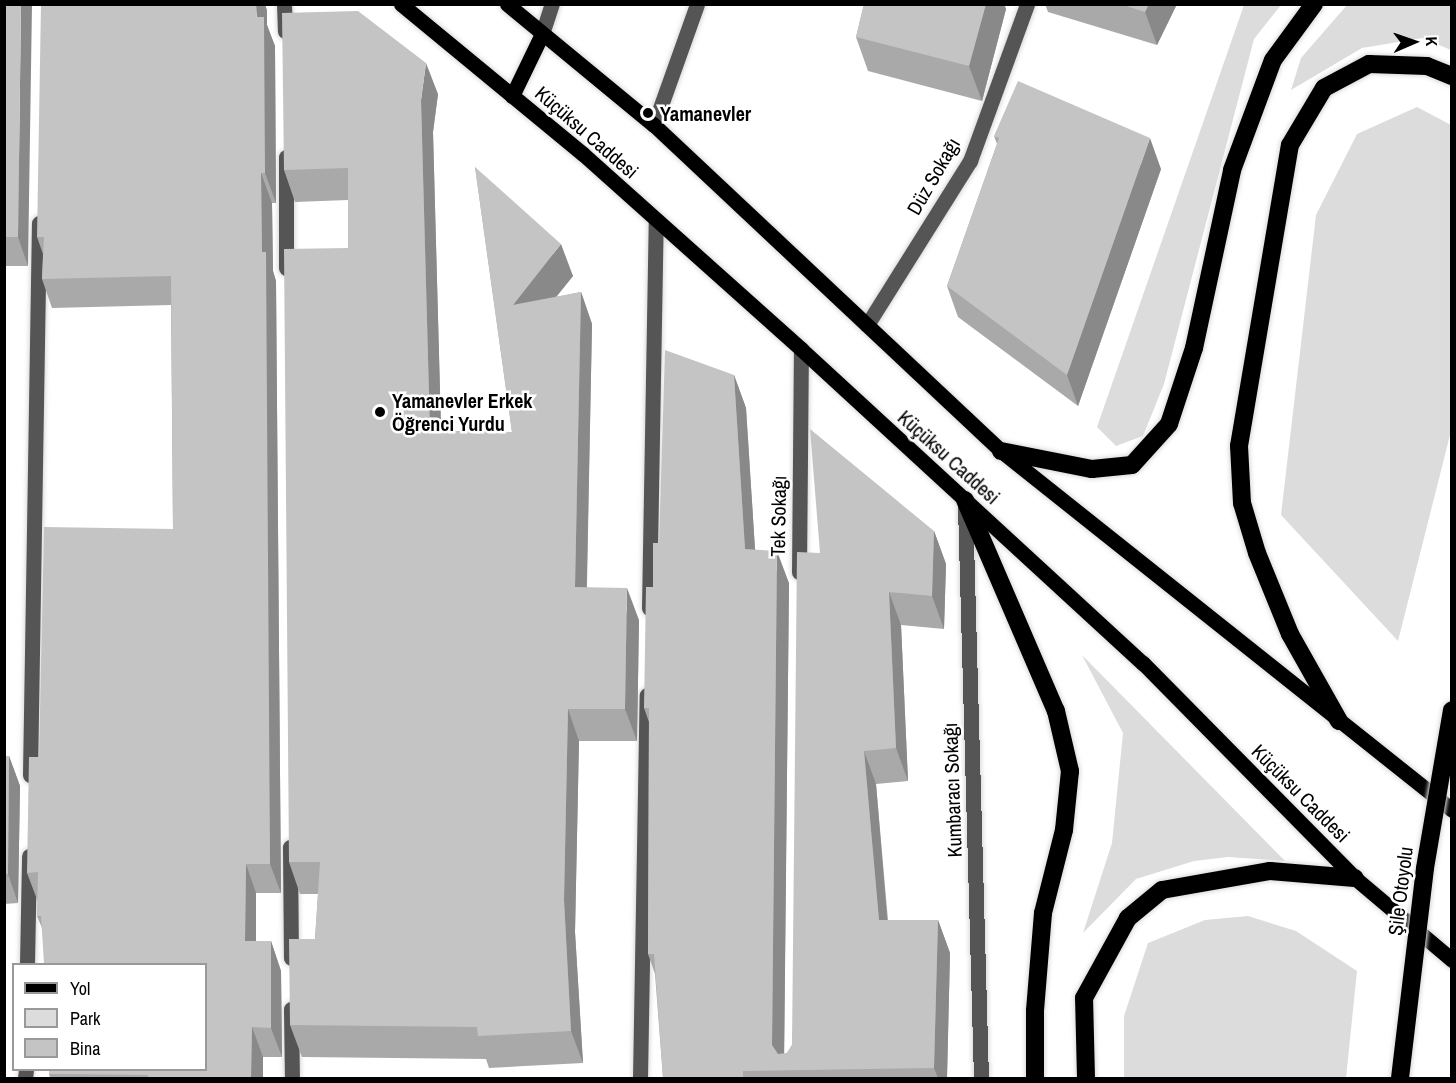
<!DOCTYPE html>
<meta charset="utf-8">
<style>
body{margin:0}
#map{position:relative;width:1456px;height:1083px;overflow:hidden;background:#fff;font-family:"Archivo Narrow",sans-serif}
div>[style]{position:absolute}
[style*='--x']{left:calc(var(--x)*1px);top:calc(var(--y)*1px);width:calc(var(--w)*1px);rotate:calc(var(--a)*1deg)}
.green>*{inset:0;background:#dcdcdc}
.roads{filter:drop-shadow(0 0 2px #dbdbdb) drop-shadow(0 0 2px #dbdbdb)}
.minor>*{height:15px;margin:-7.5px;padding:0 7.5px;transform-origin:7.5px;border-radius:7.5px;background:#555}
.major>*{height:15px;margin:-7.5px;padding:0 7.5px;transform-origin:7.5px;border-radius:7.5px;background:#000}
.highway>*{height:18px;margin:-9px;padding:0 9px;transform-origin:9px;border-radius:9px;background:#000}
.bridges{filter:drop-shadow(0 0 2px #dbdbdb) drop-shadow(0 0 2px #dbdbdb)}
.highway-bridge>*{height:18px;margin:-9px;padding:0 9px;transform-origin:9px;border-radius:9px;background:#000}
.wall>*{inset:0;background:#a9a9a9}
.shaded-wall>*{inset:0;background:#898989}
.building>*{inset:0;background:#c4c4c4}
.dots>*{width:16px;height:16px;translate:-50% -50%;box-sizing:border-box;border:3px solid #fff;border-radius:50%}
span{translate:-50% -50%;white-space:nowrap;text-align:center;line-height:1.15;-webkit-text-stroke:5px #fff;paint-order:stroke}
.poi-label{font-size:20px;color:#000;font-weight:700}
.left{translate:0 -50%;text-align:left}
.street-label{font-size:20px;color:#000}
.frame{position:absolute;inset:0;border:6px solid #000;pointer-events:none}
.legend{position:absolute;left:12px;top:963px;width:195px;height:108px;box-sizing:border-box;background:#fff;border:2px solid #999;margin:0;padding:8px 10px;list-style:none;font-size:18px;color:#000}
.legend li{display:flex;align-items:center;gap:12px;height:30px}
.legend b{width:30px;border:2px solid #999}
.north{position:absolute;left:1384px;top:12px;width:60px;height:60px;-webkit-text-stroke:4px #fff;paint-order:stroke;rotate:88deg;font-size:16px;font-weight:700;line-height:24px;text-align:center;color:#000}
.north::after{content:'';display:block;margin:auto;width:21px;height:27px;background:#000;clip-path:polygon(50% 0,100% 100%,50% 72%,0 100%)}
</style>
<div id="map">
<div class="green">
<div style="clip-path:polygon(1244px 5px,1281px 5px,1254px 39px,1164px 384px,1143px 436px,1116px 446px,1097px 427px)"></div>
<div style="clip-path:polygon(1347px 5px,1451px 5px,1451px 50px,1422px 38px,1362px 48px,1291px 90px,1301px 58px)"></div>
<div style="clip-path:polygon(1417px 107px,1451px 125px,1452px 427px,1398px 641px,1281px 515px,1316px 215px,1357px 134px)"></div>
<div style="clip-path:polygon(1082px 655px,1285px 861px,1228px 857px,1194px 861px,1136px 879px,1083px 933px,1112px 843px,1123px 733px)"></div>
<div style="clip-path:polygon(1248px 916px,1296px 931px,1357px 971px,1346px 1078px,1124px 1078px,1124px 1016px,1148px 943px,1205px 920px)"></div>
</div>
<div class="roads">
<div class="minor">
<div style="--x:284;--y:4;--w:27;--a:88"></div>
<div style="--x:542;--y:34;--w:32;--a:-72"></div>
<div style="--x:654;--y:125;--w:128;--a:-70.4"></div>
<div style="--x:286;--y:157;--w:111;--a:90"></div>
<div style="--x:867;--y:325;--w:194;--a:-57.9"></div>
<div style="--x:970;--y:161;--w:167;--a:-70"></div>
<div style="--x:965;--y:506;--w:572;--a:88.4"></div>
<div style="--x:799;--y:572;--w:223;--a:-89.5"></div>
<div style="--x:649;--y:608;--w:386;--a:-89"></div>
<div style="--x:30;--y:775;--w:552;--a:-89.07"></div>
<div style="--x:290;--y:847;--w:111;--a:89.5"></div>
<div style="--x:27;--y:964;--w:108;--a:-88.9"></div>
<div style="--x:291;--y:1009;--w:69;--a:89.2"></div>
<div style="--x:25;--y:1078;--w:8;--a:-83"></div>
<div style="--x:640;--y:1078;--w:383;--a:-89"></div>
</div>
<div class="major">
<div style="--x:401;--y:4;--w:236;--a:39.5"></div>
<div style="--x:583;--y:154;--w:292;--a:41.8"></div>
<div style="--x:801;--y:349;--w:464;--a:42.6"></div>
<div style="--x:1143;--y:663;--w:302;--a:45.4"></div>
<div style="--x:1355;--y:878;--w:127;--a:40.2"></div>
<div style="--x:507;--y:4;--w:190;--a:39.5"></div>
<div style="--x:654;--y:125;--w:476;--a:43.2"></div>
<div style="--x:1001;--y:451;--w:576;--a:38.52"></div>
<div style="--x:512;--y:96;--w:69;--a:-64.2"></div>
</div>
<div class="highway">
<div style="--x:1001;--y:451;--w:93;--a:11.2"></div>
<div style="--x:1092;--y:469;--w:40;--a:-5.7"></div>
<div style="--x:1132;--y:465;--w:55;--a:-47.9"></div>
<div style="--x:1169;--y:424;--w:80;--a:-71.8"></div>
<div style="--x:1194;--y:348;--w:182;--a:-77.9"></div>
<div style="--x:1232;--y:170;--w:117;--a:-69.6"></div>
<div style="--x:1273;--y:60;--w:69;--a:-53.8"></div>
<div style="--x:965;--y:500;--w:230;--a:66.7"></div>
<div style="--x:1056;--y:711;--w:62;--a:76.9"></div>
<div style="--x:1070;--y:771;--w:59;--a:95.8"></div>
<div style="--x:1064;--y:830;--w:86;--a:104.2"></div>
<div style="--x:1043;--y:913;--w:98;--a:94.7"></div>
<div style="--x:1035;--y:1011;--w:67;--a:90"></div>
<div style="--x:1339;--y:721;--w:100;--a:-119.4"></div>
<div style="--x:1290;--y:634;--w:87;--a:-112.2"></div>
<div style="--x:1257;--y:553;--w:52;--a:-106.7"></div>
<div style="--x:1242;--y:503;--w:57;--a:-93"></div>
<div style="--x:1239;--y:446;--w:305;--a:-80.4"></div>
<div style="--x:1290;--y:145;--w:66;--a:-59.2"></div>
<div style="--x:1324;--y:88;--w:51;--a:-28.1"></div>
<div style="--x:1369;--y:64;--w:58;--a:2"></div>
<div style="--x:1427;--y:66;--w:27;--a:22"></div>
<div style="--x:1086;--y:1078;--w:80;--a:-91.4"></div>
<div style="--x:1084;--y:998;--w:91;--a:-61.2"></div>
<div style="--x:1128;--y:918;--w:44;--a:-39.5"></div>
<div style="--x:1162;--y:890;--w:110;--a:-10"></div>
<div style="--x:1270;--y:871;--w:85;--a:4.7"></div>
</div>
</div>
<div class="bridges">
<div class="highway-bridge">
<div style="--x:1400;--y:1078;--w:211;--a:-83.2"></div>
<div style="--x:1425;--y:868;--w:160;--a:-80.3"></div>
</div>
</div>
<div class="wall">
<div style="clip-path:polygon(4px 4px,28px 266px,4px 266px)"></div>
<div style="clip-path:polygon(864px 4px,1004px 4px,1006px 9px,982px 101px,868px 71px,856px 37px)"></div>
<div style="clip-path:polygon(1045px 4px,1177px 4px,1157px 45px,1048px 12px)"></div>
<div style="clip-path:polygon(267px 10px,267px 25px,275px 46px,276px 203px,272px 203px,273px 271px,276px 281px,281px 893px,256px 893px,256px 941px,271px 941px,281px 971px,282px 1057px,263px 1057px,263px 1078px,50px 1078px,49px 1074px,206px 1070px,42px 928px,37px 916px,38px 902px,27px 873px,39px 757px,173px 529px,171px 305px,52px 308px,42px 279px,43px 254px,37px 237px)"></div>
<div style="clip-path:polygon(438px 94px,433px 132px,441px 431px,512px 432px,475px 167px,573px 276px,556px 297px,581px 292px,592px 324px,587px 587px,639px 620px,637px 741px,579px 741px,575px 932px,583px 1063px,489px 1068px,486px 1059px,302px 1057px,290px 1025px,315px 939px,318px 894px,300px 894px,289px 862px,348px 248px,348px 200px,295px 202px,284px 170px)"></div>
<div style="clip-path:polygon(994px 136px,1161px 169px,1078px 406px,958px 317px,947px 286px,997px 144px)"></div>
<div style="clip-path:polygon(734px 375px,746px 408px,755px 549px,789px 583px,784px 1054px,787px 1053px,792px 1045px,820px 553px,934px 531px,946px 564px,944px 629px,901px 625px,908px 781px,876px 784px,888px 920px,938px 920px,950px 953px,947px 1078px,663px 1078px,655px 974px,648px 954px,649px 722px,644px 708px,653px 587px,659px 543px)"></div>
<div style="clip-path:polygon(4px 756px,9px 756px,20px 786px,18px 903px,4px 904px)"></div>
</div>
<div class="shaded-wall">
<div style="clip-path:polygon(21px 4px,32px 4px,28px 266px,18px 237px)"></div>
<div style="clip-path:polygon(256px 4px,265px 4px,267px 10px,267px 25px,275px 46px,276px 203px,265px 173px)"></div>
<div style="clip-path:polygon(986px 4px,1004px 4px,1006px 9px,982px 101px,969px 66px)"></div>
<div style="clip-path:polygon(1149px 4px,1177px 4px,1157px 45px,1145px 12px)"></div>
<div style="clip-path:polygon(426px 63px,438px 94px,433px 132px,442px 463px,430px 431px,421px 100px)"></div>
<div style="clip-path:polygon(1150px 138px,1161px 169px,1078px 406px,1067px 375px)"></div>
<div style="clip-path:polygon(261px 173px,272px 203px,273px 271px,276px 281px,281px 893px,270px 864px)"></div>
<div style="clip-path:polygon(561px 244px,573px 276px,524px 337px,513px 305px)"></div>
<div style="clip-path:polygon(581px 292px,592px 324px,586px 619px,575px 587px)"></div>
<div style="clip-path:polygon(734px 375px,746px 408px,757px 581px,745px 549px)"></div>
<div style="clip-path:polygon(934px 531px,946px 564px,944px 629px,932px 596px)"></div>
<div style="clip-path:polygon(777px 551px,789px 583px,784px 1070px,772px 1045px)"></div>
<div style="clip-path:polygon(627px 588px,639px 620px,637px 741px,625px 709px)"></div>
<div style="clip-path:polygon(889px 592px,901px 625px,908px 781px,896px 748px)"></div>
<div style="clip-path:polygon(568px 709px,579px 741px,575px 932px,583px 1063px,571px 1031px,564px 900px)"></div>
<div style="clip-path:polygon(864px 751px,876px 784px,890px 953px,879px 920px)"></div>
<div style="clip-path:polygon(9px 756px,20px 786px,18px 903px,8px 874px)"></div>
<div style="clip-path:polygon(246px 864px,256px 893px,256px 970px,245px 941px)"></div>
<div style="clip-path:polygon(938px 920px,950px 953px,947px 1078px,938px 1078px,934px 1068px)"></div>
<div style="clip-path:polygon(271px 941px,281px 971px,282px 1057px,271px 1028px)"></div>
<div style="clip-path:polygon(252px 1027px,263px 1057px,263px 1078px,251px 1078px)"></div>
</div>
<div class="building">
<div style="clip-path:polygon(4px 4px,21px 4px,18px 237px,4px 237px)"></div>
<div style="clip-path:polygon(41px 4px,256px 4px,256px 17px,264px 17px,265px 173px,261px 173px,262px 252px,266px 252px,270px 864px,246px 864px,245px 941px,271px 941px,271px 1028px,252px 1027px,251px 1078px,148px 1078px,148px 1075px,49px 1074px,49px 1070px,206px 1070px,206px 964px,44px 964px,41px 916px,37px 916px,38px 872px,27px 873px,29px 757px,39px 757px,44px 527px,173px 529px,171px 276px,42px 279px,44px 237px,37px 237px)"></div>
<div style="clip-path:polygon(864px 4px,986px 4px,969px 66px,856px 37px)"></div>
<div style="clip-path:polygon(1120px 4px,1149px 4px,1145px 12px)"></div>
<div style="clip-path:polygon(358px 11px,426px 63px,421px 100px,430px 431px,512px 432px,475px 167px,561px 244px,513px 305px,581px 292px,575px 587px,627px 588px,625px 709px,568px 709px,564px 900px,571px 1031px,478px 1036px,477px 1027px,290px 1025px,289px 939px,315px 939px,320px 862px,289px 862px,284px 249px,348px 248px,348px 168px,284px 170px,282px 13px)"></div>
<div style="clip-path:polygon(1018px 81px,1150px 138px,1067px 375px,947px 286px,999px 138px,994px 136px)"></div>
<div style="clip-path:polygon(665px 350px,734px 375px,745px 549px,777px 551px,772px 1045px,778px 1054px,787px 1053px,792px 1045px,797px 552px,820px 553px,810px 429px,934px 531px,932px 596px,889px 592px,896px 748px,864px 751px,879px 920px,938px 920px,934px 1068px,743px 1071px,743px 1078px,663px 1078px,654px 954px,648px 954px,649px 708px,644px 708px,646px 587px,653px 587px,653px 543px,659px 543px)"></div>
<div style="clip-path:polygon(4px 756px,9px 756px,8px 874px,4px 874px)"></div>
</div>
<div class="dots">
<div style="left:648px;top:113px;background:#000"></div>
<div style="left:380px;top:412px;background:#000"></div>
</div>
<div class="poi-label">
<span class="left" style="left:660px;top:113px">Yamanevler</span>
<span class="left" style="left:392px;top:412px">Yamanevler Erkek<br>Öğrenci Yurdu</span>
</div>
<div class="street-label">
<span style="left:587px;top:132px;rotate:41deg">Küçüksu Caddesi</span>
<span style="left:933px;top:176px;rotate:-60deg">Düz Sokağı</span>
<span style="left:949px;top:457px;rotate:42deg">Küçüksu Caddesi</span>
<span style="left:778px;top:516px;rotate:-89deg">Tek Sokağı</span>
<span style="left:952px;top:790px;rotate:-92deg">Kumbaracı Sokağı</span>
<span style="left:1301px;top:793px;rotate:45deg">Küçüksu Caddesi</span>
<span style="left:1400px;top:891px;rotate:-83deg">Şile Otoyolu</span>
</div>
<div class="frame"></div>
<ul class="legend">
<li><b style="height:8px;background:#000"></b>Yol</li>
<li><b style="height:16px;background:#dcdcdc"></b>Park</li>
<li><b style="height:16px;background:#c4c4c4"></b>Bina</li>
</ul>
<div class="north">K</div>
</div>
